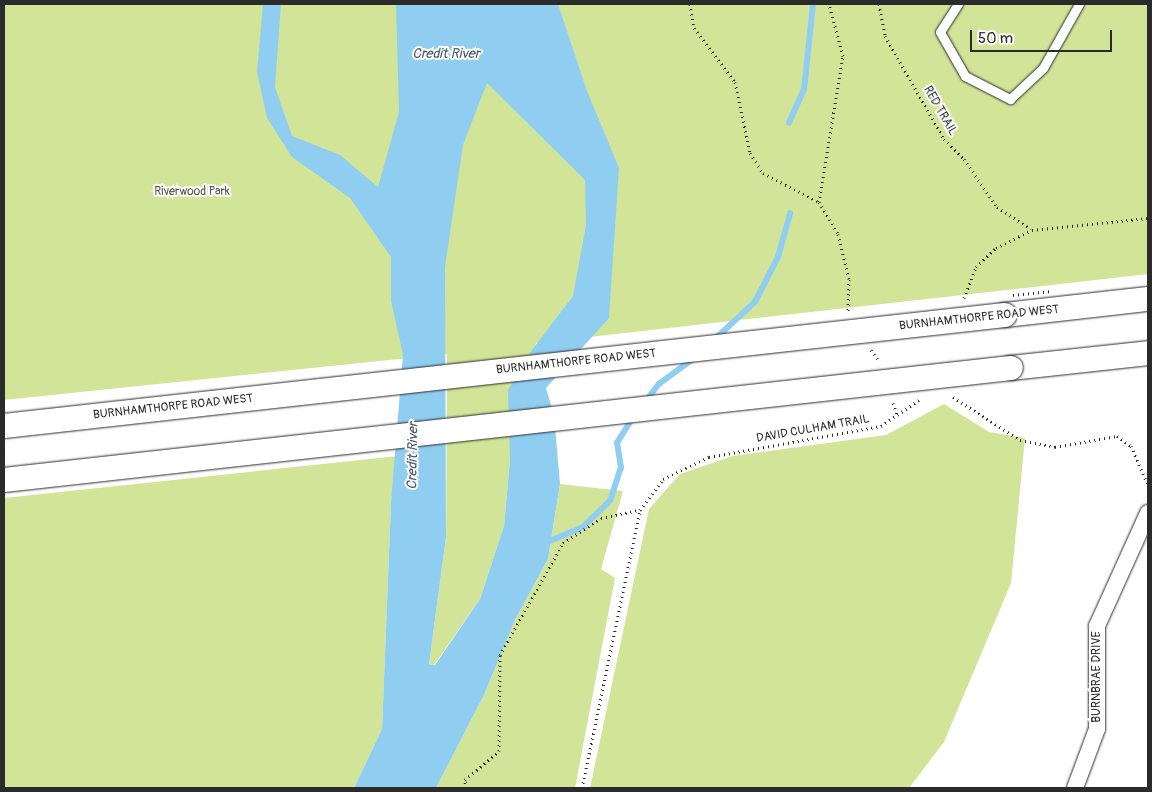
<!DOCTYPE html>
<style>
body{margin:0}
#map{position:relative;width:1152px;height:792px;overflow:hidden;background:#fff;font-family:Pangolin,sans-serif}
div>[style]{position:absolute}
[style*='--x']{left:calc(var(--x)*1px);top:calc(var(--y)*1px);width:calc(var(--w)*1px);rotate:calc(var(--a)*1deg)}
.green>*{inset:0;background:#d1e498}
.water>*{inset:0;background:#90cef1}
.stream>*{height:5.5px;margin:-2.75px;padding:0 2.75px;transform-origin:2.75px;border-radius:2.75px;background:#90cef1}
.path>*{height:3px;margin-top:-1.5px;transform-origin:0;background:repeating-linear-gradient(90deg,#2b2b2b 0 1px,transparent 0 5px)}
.roads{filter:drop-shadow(0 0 1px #2b2b2b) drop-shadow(0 0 1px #2b2b2b)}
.lane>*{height:9px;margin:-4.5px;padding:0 4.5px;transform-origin:4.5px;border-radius:4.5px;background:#fff}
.street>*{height:16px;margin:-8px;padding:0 8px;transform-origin:8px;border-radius:8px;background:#fff}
.secondary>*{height:24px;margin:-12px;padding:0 12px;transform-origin:12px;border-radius:12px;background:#fff}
.path-bridge>*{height:3px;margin-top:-1.5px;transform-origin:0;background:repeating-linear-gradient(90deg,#2b2b2b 0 1px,transparent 0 5px)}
.bridges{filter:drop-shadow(0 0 1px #2b2b2b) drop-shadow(0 0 1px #2b2b2b)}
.secondary-bridge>*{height:24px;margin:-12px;padding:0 12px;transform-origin:12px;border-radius:12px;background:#fff}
span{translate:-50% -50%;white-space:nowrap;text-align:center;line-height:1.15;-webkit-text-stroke:4px #fff;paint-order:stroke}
.street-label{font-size:12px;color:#2b2b2b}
.park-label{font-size:12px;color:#545946}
.water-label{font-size:14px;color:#495c66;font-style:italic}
.frame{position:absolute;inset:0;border:5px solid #2b2b2b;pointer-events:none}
.scale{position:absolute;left:970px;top:30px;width:142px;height:22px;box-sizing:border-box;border:2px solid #2b2b2b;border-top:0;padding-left:6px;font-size:15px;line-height:18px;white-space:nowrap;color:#2b2b2b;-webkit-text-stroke:4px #fff;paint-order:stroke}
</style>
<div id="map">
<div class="green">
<div style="clip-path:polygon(4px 4px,1148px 4px,1148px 274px,536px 343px,510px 459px,504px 526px,480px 599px,434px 665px,429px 665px,446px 537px,447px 354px,4px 400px)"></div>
<div style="clip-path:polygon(944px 404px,989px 432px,1025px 438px,1011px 583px,944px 742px,909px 788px,590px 788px,649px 509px,680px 474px,733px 456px,886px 435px)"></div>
<div style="clip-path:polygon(398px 456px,391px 502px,382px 729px,354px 788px,4px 788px,4px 498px)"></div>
<div style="clip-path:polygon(560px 484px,623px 491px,601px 569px,615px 578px,575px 788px,436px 788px,484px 695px,515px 620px,548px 559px)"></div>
</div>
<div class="water">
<div style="clip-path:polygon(evenodd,263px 4px,281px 4px,275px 87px,292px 136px,340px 155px,378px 187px,399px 112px,396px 4px,558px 4px,587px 91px,619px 168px,609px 318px,546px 388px,554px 415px,560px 484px,548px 559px,515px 620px,484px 695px,436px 788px,354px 788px,382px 729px,391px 502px,403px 355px,391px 301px,391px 257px,350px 198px,292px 157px,267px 118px,257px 72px,263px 4px,487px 83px,585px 180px,586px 225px,573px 296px,532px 350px,508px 390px,510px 459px,504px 526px,480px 599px,435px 665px,429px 665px,446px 537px,445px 267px,463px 145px,487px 83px)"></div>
</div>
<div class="stream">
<div style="--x:789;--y:123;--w:36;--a:-66"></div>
<div style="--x:804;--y:90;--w:86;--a:-84"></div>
<div style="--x:715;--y:339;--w:54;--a:-42.8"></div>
<div style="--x:755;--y:302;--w:51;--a:-62.9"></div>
<div style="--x:778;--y:257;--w:45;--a:-74.4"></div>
<div style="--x:646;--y:401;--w:21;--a:-53"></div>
<div style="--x:659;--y:384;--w:42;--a:-36.3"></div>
<div style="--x:545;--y:543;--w:41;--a:-22.8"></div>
<div style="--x:583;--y:527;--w:37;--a:-44"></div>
<div style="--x:610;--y:501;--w:35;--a:-72"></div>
<div style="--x:621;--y:468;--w:25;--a:-99"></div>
<div style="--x:617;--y:443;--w:32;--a:-58"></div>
</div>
<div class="path">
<div style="--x:690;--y:4;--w:24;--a:81"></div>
<div style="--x:694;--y:28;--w:68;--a:52.8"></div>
<div style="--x:735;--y:82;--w:73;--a:78.1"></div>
<div style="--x:750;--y:153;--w:24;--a:57"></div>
<div style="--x:763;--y:173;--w:63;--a:27.4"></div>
<div style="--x:819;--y:202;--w:37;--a:59"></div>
<div style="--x:838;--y:234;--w:46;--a:76.3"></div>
<div style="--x:849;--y:279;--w:34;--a:92"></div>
<div style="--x:879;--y:4;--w:33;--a:79"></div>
<div style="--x:885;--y:36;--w:119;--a:60.2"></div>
<div style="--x:944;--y:139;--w:28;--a:45"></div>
<div style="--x:964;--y:159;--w:58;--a:55.5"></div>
<div style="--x:997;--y:207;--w:40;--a:32.9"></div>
<div style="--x:819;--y:202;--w:148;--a:-80.7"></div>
<div style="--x:843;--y:56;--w:54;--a:-105.1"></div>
<div style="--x:964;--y:298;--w:33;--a:-69"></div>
<div style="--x:976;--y:267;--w:28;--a:-44"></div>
<div style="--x:996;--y:248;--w:40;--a:-26.6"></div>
<div style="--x:1032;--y:230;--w:117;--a:-5.9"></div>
<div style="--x:871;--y:350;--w:14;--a:54"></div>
<div style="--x:953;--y:397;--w:80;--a:32.7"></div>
<div style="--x:1020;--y:440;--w:36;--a:11"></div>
<div style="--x:1055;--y:447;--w:63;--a:-10.1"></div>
<div style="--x:1117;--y:436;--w:17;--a:36"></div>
<div style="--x:1131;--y:446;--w:43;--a:66.4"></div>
<div style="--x:893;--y:403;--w:12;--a:70"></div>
<div style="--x:466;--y:788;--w:8;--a:-97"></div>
<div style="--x:465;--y:780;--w:45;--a:-40.5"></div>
<div style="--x:499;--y:751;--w:96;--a:-89.4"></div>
<div style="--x:500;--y:655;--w:129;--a:-60.6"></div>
<div style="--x:563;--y:543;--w:45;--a:-33.3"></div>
<div style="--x:601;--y:518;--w:40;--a:-12"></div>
<div style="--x:582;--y:788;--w:284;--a:-78.2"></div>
<div style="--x:640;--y:510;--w:39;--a:-53"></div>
<div style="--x:663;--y:479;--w:51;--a:-25.6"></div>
<div style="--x:709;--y:457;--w:175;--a:-10.2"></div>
<div style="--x:881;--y:426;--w:46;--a:-34.4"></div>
</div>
<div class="roads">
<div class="lane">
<div style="--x:958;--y:4;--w:33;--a:123"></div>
<div style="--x:940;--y:32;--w:51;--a:60.4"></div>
<div style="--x:965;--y:76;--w:51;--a:27.1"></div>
<div style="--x:1010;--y:99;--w:45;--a:-43.2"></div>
<div style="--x:1043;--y:68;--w:73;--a:-60.6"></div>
</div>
<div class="street">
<div style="--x:1075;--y:788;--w:63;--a:-69.6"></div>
<div style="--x:1097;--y:729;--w:103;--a:-90"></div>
<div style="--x:1097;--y:626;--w:124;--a:-65.7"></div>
</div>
<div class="secondary">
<div style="--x:1005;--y:315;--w:144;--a:-6.4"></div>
<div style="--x:1011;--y:368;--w:138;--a:-6.2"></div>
</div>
</div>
<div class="path-bridge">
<div style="--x:1013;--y:295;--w:39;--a:-6"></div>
</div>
<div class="bridges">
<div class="secondary-bridge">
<div style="--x:4;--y:426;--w:1007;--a:-6.33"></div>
<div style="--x:4;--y:480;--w:1013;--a:-6.35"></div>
</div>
</div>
<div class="street-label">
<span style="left:940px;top:111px;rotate:60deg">RED TRAIL</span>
<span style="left:979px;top:318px;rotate:-6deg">BURNHAMTHORPE ROAD WEST</span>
<span style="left:576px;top:362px;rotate:-6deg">BURNHAMTHORPE ROAD WEST</span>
<span style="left:173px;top:407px;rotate:-6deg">BURNHAMTHORPE ROAD WEST</span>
<span style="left:813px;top:429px;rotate:-10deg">DAVID CULHAM TRAIL</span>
<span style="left:1097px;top:677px;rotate:-90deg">BURNBRAE DRIVE</span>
</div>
<div class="park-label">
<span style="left:192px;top:192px">Riverwood Park</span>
</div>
<div class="water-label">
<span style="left:446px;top:54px">Credit River</span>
<span style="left:413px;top:456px;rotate:-89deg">Credit River</span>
</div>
<div class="frame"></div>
<div class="scale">50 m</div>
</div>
